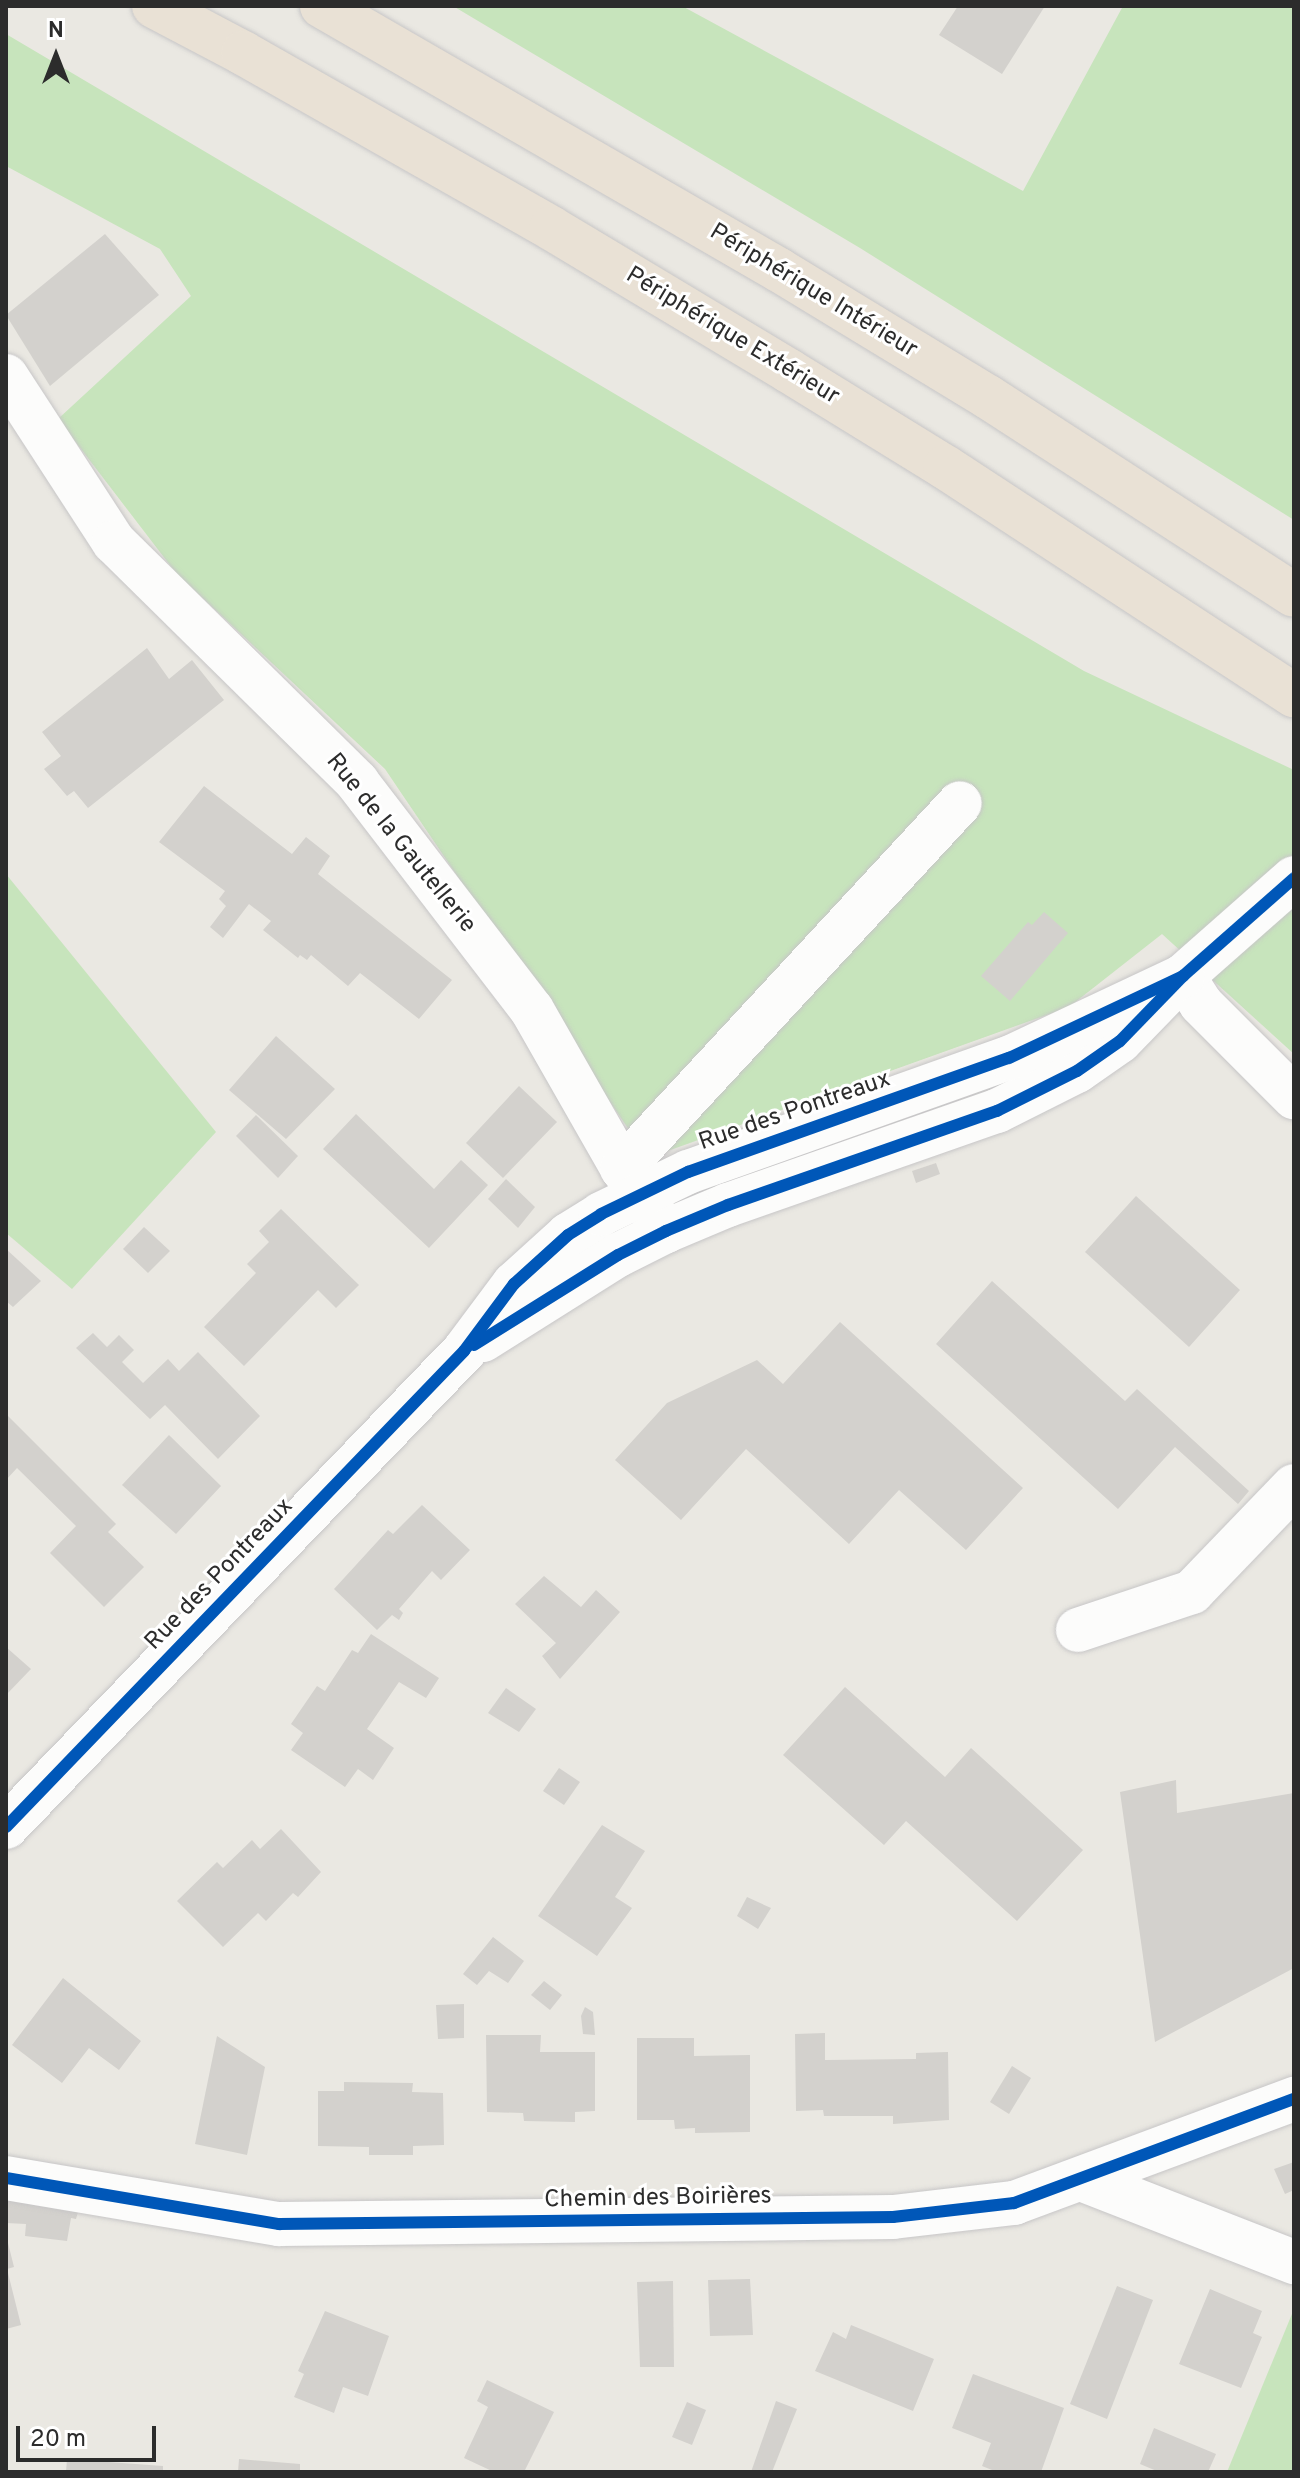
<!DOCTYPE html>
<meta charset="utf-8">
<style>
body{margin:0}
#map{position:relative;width:1300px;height:2478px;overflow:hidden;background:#eae8e2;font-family:Overpass,sans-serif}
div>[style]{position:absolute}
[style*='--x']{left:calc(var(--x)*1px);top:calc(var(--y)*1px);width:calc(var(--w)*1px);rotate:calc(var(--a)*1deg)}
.green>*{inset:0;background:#c7e4bc}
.building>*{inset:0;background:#d3d1cd}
.roads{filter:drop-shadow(0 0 2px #c7c6c7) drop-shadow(0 0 2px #c7c6c7)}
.minor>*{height:44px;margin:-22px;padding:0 22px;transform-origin:22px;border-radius:22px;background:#fcfcfb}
.highway>*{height:44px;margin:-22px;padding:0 22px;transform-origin:22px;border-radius:22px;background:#e9e1d5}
.cycleway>*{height:12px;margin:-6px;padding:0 6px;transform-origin:6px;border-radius:6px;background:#0057b8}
span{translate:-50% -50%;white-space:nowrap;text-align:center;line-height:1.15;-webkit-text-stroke:6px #fff;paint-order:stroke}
.street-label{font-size:24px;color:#2c2c2c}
.frame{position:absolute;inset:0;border:8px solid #2c2c2c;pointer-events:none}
.north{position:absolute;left:16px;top:16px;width:80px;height:80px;-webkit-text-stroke:6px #fff;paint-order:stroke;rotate:0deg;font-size:22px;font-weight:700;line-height:32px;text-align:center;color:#2c2c2c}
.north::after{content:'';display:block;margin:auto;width:28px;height:36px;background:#2c2c2c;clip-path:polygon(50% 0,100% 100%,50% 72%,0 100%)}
.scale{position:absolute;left:16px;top:2426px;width:140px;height:36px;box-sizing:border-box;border:4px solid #2c2c2c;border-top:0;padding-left:10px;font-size:24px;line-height:28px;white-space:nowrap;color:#2c2c2c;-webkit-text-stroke:6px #fff;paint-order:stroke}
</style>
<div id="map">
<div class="green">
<div style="clip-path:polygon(453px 6px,682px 6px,1023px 191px,1123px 6px,1294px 6px,1294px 520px,860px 248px)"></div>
<div style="clip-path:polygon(6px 34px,1084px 671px,1294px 770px,1294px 1054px,1162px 934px,1069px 1007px,648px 1158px,385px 769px,176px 573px,58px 419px,191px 296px,160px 249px,6px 166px)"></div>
<div style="clip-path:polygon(6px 874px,216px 1132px,72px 1289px,6px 1233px)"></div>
<div style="clip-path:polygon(1294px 2309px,1294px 2472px,1227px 2472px)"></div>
</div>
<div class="building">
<div style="clip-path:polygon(958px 6px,1045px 6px,1002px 74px,939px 35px)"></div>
<div style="clip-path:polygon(105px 234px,159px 295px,50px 386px,6px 315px)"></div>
<div style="clip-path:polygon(147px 648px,169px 679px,192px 660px,224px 700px,88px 808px,74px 791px,67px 796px,44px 769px,61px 756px,42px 732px)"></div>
<div style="clip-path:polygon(204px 786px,292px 854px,306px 837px,330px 856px,318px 874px,452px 980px,419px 1019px,360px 973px,348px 986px,311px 955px,307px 960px,300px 955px,298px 958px,263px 930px,271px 921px,249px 904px,223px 938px,210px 927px,226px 906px,219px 899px,225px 891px,159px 842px)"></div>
<div style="clip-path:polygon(1044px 912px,1068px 933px,1010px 1001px,981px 976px,1028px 922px,1032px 925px)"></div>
<div style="clip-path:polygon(276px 1036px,335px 1089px,286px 1139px,229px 1090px)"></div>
<div style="clip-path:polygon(519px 1086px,557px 1122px,503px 1178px,466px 1143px)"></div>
<div style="clip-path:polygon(356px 1114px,434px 1189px,461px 1160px,488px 1185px,429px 1248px,323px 1149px)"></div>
<div style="clip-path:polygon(256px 1115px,298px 1156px,278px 1178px,236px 1136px)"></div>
<div style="clip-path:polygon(936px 1163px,940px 1174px,916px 1183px,912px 1171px)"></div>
<div style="clip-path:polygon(506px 1179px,535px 1207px,518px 1228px,488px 1199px)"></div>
<div style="clip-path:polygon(1136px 1196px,1240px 1290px,1189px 1347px,1085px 1252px)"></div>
<div style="clip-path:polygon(281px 1209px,359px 1285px,336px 1308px,318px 1290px,244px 1366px,204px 1327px,256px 1273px,247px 1264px,269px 1242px,259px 1231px)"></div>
<div style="clip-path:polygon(144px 1227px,170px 1251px,148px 1273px,123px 1249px)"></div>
<div style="clip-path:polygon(6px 1249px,41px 1281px,13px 1307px,6px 1301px)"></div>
<div style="clip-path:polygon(992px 1281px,1125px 1401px,1137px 1389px,1249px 1491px,1238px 1504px,1175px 1447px,1118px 1509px,936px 1344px)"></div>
<div style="clip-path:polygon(840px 1322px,1023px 1488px,966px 1550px,899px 1490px,849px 1544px,746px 1449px,681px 1520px,615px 1460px,667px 1403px,757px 1360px,783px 1384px)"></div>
<div style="clip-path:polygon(93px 1333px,107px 1347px,119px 1335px,134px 1350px,122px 1362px,143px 1383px,168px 1359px,179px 1371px,198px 1352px,260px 1416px,218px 1459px,165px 1405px,150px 1419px,76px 1348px)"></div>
<div style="clip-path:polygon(6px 1414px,116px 1524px,108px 1532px,144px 1567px,104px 1607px,50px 1553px,76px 1526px,17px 1468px,6px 1480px)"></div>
<div style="clip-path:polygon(169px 1435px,221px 1486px,176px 1534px,122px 1485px)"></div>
<div style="clip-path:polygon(422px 1505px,470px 1550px,441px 1580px,432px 1571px,399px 1609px,403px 1613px,399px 1620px,392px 1615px,377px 1630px,334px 1589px,388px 1530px,393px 1534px)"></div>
<div style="clip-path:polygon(544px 1576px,581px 1607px,596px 1590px,620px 1612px,560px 1679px,542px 1656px,556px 1643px,515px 1604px)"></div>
<div style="clip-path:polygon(371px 1634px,439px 1678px,426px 1698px,399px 1682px,367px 1729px,394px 1748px,373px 1780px,358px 1769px,345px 1787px,291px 1750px,303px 1733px,291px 1724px,317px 1686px,325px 1691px,352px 1650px,358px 1653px)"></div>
<div style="clip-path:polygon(6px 1647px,31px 1669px,6px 1695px)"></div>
<div style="clip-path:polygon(845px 1687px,945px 1777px,971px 1748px,1083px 1850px,1017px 1921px,906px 1821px,884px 1845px,783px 1755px)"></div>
<div style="clip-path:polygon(506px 1688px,536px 1709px,519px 1732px,488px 1713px)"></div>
<div style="clip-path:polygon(559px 1768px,580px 1782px,564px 1805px,543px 1791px)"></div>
<div style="clip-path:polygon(1176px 1780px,1177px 1813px,1294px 1793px,1294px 1968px,1155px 2042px,1120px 1792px)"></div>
<div style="clip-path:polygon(602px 1825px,645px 1851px,615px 1897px,632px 1908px,597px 1956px,538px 1916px)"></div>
<div style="clip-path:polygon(281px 1829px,321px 1872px,298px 1897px,293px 1893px,266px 1921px,258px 1913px,223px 1947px,177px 1901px,217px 1862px,223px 1868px,252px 1840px,260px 1849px)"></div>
<div style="clip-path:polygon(747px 1897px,771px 1908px,758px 1929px,737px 1916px)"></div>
<div style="clip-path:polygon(493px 1937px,524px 1961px,508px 1983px,489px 1971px,477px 1985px,463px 1974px)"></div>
<div style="clip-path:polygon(63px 1978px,141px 2041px,119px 2070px,89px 2048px,62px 2083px,12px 2045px)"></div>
<div style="clip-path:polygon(544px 1981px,562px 1995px,550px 2010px,531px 1995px)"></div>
<div style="clip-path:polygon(464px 2004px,464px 2038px,438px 2039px,436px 2005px)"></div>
<div style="clip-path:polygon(585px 2007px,593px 2012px,595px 2035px,583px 2034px,581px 2016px)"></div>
<div style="clip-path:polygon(825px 2033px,825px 2060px,916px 2059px,916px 2053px,948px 2052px,949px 2120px,893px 2124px,893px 2116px,824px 2116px,823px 2110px,796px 2111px,795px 2034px)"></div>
<div style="clip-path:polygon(486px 2035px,541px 2035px,540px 2052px,595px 2052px,595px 2111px,575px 2112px,575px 2122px,524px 2121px,523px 2113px,487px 2112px)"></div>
<div style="clip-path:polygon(217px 2036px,265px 2067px,247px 2155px,195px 2144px)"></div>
<div style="clip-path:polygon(637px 2038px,694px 2038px,694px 2056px,750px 2055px,750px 2132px,695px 2133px,695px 2128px,675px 2129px,674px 2120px,637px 2120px)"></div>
<div style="clip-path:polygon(1012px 2066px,1031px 2078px,1009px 2114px,990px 2102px)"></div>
<div style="clip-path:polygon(344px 2082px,413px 2083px,412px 2092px,443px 2093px,444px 2145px,413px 2146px,413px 2155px,369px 2155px,369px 2147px,318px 2146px,318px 2091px,344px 2091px)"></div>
<div style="clip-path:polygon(1294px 2162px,1294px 2190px,1285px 2194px,1274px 2169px)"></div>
<div style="clip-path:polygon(6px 2192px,78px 2212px,76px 2219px,71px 2218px,67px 2241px,25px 2236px,26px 2224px,6px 2223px)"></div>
<div style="clip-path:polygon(6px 2235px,14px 2267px,7px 2269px,21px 2325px,6px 2329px)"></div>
<div style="clip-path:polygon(750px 2279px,753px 2335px,710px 2336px,708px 2280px)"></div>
<div style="clip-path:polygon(673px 2281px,674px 2367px,640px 2367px,637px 2282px)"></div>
<div style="clip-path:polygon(1117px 2286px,1153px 2300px,1107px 2419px,1070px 2404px)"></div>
<div style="clip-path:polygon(1210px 2289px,1262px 2311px,1253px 2333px,1262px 2337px,1241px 2388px,1179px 2364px)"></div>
<div style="clip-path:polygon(325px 2311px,389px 2336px,368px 2396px,343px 2387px,334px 2413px,294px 2397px,304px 2374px,298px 2371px)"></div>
<div style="clip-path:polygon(851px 2325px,934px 2359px,913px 2411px,815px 2371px,833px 2332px,846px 2339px)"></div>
<div style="clip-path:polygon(973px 2374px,1064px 2408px,1041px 2472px,997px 2472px,982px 2466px,991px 2443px,952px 2428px)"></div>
<div style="clip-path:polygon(487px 2380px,554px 2412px,524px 2472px,494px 2472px,464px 2458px,488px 2407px,477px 2401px)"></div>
<div style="clip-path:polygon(776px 2401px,797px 2409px,772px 2472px,751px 2472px)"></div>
<div style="clip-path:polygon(687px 2402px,706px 2410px,692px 2445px,672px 2437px)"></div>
<div style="clip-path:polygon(1154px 2428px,1216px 2454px,1208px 2472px,1159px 2472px,1140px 2464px)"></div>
<div style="clip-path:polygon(67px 2459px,163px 2466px,163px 2472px,66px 2472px)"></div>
<div style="clip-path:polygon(239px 2459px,300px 2464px,300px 2472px,238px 2472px)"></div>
</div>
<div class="roads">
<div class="minor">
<div style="--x:6;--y:376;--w:198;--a:57"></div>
<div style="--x:114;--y:542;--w:342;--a:44.6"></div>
<div style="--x:357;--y:782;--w:287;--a:52.5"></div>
<div style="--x:532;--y:1010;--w:182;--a:60.3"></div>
<div style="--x:622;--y:1168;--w:77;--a:55.1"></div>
<div style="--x:1183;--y:976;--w:33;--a:57"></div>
<div style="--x:1201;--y:1004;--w:132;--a:45"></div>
<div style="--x:622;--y:1168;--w:497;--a:-47.2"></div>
<div style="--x:483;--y:1340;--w:160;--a:-32.2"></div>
<div style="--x:618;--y:1255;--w:54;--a:-26.6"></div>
<div style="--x:666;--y:1231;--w:67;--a:-22.8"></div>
<div style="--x:728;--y:1205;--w:285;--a:-19.3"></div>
<div style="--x:997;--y:1111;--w:89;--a:-26.6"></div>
<div style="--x:1077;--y:1071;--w:52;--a:-34.9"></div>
<div style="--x:1120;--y:1041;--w:91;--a:-45.9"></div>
<div style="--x:1183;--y:976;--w:148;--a:-41.4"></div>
<div style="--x:1078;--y:1630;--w:120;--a:-18.4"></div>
<div style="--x:1192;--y:1592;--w:147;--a:-46.1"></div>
<div style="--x:6;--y:1827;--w:661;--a:-46.1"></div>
<div style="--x:464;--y:1351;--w:84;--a:-53.3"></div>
<div style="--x:514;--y:1284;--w:73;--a:-42.2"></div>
<div style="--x:568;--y:1235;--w:39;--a:-32"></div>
<div style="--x:601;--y:1214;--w:97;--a:-25.8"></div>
<div style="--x:688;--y:1172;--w:341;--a:-19.6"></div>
<div style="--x:1009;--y:1058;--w:192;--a:-25.2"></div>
<div style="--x:6;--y:2178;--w:277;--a:9.6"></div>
<div style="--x:279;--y:2224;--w:614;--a:-0.65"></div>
<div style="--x:893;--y:2217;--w:122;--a:-6.6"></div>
<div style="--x:1014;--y:2203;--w:299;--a:-20.4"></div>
<div style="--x:1081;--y:2179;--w:229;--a:21.3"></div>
</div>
<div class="highway">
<div style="--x:154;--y:6;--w:101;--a:27.8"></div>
<div style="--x:243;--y:53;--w:354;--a:29.6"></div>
<div style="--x:551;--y:228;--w:278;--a:31"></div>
<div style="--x:789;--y:371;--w:183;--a:31.6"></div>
<div style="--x:945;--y:467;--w:417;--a:33.2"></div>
<div style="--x:322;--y:6;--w:528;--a:30.01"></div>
<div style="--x:779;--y:270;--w:245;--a:31.3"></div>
<div style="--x:988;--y:397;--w:364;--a:32.9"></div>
</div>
</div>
<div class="cycleway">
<div style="--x:474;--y:1345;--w:170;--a:-32"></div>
<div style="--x:618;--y:1255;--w:54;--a:-26.6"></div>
<div style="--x:666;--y:1231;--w:67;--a:-22.8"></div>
<div style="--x:728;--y:1205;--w:285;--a:-19.3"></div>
<div style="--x:997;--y:1111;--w:89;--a:-26.6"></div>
<div style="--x:1077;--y:1071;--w:52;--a:-34.9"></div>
<div style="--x:1120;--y:1041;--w:91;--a:-45.9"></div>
<div style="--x:1183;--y:976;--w:148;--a:-41.4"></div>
<div style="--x:6;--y:1827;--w:661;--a:-46.1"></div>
<div style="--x:464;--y:1351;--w:84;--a:-53.3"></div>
<div style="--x:514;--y:1284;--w:73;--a:-42.2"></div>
<div style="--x:568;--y:1235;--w:39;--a:-32"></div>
<div style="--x:601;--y:1214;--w:97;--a:-25.8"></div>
<div style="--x:688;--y:1172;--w:341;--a:-19.6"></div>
<div style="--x:1009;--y:1058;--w:192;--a:-25.2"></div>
<div style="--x:6;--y:2178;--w:277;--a:9.6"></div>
<div style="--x:279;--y:2224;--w:614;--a:-0.65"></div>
<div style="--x:893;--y:2217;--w:122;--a:-6.6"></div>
<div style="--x:1014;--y:2203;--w:299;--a:-20.4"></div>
</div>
<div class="street-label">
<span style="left:813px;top:292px;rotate:31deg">Périphérique Intérieur</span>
<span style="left:732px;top:337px;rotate:31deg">Périphérique Extérieur</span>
<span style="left:400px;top:844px;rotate:51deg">Rue de la Gautellerie</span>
<span style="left:795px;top:1112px;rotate:-19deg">Rue des Pontreaux</span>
<span style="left:220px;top:1575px;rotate:-46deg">Rue des Pontreaux</span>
<span style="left:658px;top:2199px;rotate:-1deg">Chemin des Boirières</span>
</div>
<div class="frame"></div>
<div class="north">N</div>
<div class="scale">20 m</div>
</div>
